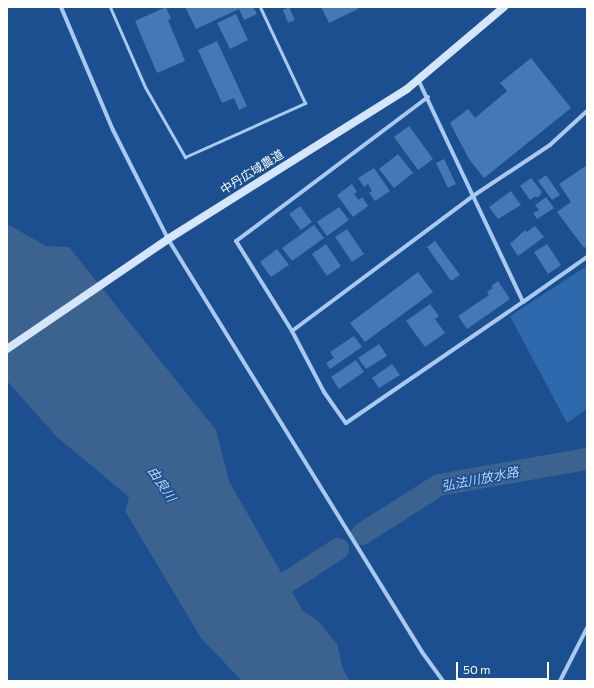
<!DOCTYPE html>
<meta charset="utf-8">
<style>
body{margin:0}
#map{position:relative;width:594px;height:688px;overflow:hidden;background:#1b4f8f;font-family:Commissioner,"Noto Sans JP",sans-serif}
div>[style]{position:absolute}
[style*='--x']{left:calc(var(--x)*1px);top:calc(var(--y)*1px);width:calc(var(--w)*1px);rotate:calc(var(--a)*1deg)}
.green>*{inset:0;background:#2e69ad}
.water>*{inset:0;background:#3c6290}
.river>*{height:22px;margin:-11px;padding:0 11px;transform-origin:11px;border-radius:11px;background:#3c6290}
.building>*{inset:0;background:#4478b7}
.lane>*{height:3px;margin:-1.5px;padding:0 1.5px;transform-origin:1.5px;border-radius:1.5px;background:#a9c9ee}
.street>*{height:4px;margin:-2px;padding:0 2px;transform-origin:2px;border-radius:2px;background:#a9c9ee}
.secondary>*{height:8px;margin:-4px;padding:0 4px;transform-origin:4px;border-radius:4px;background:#d6e6fa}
span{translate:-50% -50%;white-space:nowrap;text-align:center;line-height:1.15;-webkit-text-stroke:3px #1b4f8f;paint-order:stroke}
.street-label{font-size:12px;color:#fff}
.water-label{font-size:13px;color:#b5d3f5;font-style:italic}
.frame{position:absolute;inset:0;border:8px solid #fff;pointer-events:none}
.scale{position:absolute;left:456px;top:662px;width:93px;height:18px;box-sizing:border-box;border:2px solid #fff;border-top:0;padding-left:5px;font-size:12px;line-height:14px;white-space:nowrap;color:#fff;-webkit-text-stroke:3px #1b4f8f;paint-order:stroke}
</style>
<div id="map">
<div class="green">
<div style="clip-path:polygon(587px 266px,587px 409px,567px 423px,510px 316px)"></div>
</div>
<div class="water">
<div style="clip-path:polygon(7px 224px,46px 246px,69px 247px,216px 430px,229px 481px,303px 611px,317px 620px,337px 644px,343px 669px,350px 681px,242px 681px,201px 638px,125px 511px,129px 497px,57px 437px,7px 381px)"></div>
</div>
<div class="river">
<div style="--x:362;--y:534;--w:91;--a:-32.5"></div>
<div style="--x:439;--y:485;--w:150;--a:-10"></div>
<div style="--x:261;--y:599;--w:92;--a:-33"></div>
</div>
<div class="building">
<div style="clip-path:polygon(166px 7px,171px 19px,168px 20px,185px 61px,157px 73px,135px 21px)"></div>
<div style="clip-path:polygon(185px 7px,253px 7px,257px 14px,244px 20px,239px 9px,196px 29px)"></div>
<div style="clip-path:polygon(289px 7px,295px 20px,288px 23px,283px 10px)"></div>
<div style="clip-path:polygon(321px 7px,357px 7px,358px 9px,329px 23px)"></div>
<div style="clip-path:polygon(236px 14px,248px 40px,230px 49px,217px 23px)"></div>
<div style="clip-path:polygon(217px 41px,247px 106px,239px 110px,234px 98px,222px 103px,198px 50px)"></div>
<div style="clip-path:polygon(531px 58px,571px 108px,484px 178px,469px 159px,450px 123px,468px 109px,475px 118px,507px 91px,500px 83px)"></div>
<div style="clip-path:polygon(409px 126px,433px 159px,418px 170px,394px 137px)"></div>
<div style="clip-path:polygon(398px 154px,413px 173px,394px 188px,379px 169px)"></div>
<div style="clip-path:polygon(444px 159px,456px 184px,448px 188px,436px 163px)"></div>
<div style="clip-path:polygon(587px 165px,587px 246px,584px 248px,557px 212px,571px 202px,559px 184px)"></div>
<div style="clip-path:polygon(374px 168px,390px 191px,375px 201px,369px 193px,372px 191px,368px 184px,364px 187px,358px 178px)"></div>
<div style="clip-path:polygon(546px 175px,560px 195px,552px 200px,538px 181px)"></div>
<div style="clip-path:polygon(531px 178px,542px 192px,538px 198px,536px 196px,530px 200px,520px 186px)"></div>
<div style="clip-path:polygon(352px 184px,357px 192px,354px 194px,359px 200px,362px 197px,368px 206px,353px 217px,337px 195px)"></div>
<div style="clip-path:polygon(511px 191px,521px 205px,498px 219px,489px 207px)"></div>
<div style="clip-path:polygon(546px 197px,554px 208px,537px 219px,533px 213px,539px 210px,535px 205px)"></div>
<div style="clip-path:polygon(300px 206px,312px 222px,301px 230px,289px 214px)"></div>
<div style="clip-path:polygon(339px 207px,349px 220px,327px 236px,317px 222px)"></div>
<div style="clip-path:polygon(314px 225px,324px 238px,292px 261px,282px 248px)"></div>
<div style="clip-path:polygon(535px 226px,544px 237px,518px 256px,510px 244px,525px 230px,527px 232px)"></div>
<div style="clip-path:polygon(347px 229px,364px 254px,352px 262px,335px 237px)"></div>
<div style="clip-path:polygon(435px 241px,460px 275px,451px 281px,427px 247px)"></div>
<div style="clip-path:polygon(326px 244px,341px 266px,327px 276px,312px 254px)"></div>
<div style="clip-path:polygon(547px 244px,561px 265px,548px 274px,534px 252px)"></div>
<div style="clip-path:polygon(277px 249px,289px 265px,271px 277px,260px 262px)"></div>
<div style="clip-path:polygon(418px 272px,433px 292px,365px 342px,350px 323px)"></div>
<div style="clip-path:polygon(498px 281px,510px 299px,467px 329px,458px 316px,489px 295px,487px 292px,493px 288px,491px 286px)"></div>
<div style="clip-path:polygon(430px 304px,439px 316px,435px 319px,445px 333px,425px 347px,406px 321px)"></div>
<div style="clip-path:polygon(354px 336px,362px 347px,330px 369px,326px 363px,334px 358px,330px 352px)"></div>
<div style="clip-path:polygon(379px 344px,387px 356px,366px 369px,358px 358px)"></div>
<div style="clip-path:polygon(356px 360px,364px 372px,339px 389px,331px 377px)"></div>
<div style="clip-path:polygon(392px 364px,400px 375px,379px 388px,372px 378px)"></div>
</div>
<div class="lane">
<div style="--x:110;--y:7;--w:87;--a:66.4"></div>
<div style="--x:145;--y:87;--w:81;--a:60.3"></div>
<div style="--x:185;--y:157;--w:132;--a:-24.2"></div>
<div style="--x:305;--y:103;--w:106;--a:-115.1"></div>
</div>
<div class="street">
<div style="--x:61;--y:7;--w:134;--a:67.1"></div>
<div style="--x:113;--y:130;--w:122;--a:63.2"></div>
<div style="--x:168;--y:239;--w:485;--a:58.4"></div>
<div style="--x:422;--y:652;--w:36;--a:54"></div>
<div style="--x:428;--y:97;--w:240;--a:143.1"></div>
<div style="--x:236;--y:241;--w:106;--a:58.1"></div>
<div style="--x:292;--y:331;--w:69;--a:62.3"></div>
<div style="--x:324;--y:392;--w:38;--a:55"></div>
<div style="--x:346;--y:423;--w:214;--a:-34.4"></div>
<div style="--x:587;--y:111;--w:50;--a:137.4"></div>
<div style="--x:550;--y:145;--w:92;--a:146.5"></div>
<div style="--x:473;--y:196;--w:117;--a:64.7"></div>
<div style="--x:523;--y:302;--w:78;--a:-35.1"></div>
<div style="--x:292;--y:331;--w:226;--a:-36.7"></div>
<div style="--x:473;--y:196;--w:129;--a:-115.2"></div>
<div style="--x:560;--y:681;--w:59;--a:-63"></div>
</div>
<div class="secondary">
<div style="--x:7;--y:349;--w:195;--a:-34.3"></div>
<div style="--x:168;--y:239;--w:282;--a:-32.1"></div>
<div style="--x:407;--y:89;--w:127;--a:-40.2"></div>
</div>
<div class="street-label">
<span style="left:252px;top:172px;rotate:-32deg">中丹広域農道</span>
</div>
<div class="water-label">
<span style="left:480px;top:479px;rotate:-11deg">弘法川放水路</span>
<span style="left:162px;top:484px;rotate:56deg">由良川</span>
</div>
<div class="frame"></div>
<div class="scale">50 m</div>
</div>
